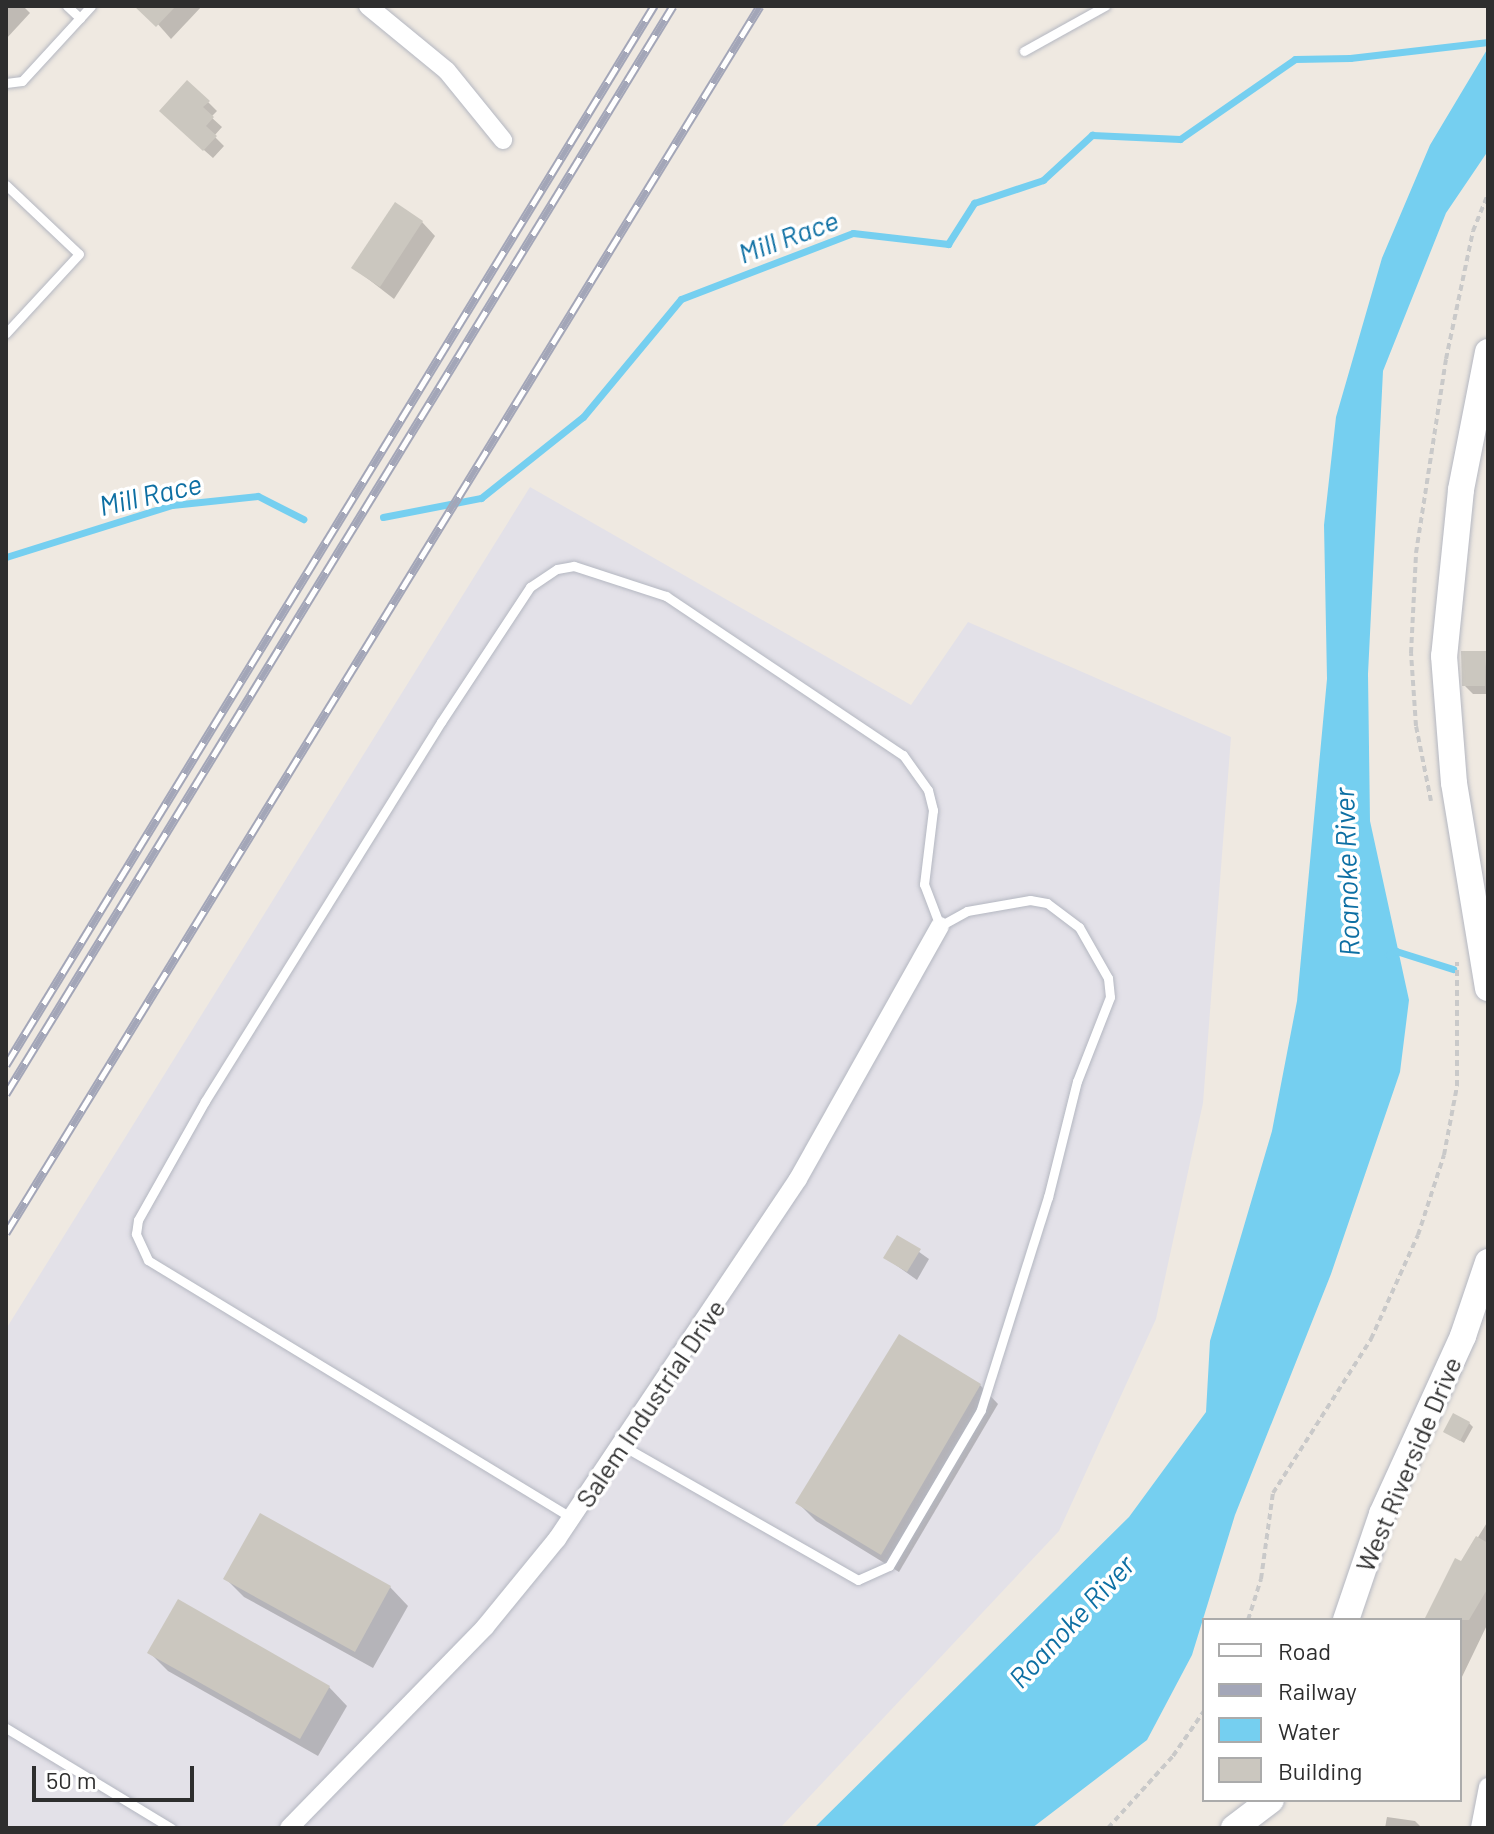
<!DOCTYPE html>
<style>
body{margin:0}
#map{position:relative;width:1494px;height:1834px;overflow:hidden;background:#efe9e1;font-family:Barlow,sans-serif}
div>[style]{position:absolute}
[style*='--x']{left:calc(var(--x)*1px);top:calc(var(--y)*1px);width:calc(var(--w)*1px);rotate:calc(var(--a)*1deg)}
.industrial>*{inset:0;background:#e3e1e8}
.water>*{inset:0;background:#75cff0}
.shadow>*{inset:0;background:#0003}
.stream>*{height:7px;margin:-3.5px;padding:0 3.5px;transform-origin:3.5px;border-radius:3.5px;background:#75cff0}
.building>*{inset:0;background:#cbc7bf}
.path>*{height:4px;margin-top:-2px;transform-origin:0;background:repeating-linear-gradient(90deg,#c9c9c9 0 6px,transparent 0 10px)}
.roads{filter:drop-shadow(0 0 2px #b4b7c1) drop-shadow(0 0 2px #b4b7c1)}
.lane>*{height:9px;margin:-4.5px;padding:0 4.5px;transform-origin:4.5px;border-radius:4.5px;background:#fff}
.street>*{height:18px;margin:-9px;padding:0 9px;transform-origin:9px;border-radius:9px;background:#fff}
.secondary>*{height:26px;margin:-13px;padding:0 13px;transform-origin:13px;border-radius:13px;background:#fff}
.rail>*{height:9px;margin-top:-4.5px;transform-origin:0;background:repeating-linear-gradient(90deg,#fff 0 18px,#a3a6b8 0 36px);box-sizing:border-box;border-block:2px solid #a3a6b8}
span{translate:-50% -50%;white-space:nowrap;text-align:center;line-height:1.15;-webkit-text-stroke:7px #fff;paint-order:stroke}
.street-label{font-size:26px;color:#2e2e2e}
.water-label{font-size:28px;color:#0d6fa3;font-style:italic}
.frame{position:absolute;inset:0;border:8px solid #2e2e2e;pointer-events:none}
.legend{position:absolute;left:1202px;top:1618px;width:260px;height:184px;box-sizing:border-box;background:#fff;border:2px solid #ababab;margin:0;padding:10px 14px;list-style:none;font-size:24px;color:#2e2e2e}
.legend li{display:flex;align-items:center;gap:16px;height:40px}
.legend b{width:40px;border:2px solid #ababab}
.scale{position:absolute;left:32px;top:1766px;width:162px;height:36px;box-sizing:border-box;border:4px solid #2e2e2e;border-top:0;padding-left:10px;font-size:24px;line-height:28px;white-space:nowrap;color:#2e2e2e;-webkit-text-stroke:6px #fff;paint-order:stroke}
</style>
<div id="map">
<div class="industrial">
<div style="clip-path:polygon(530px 487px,911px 705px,968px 622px,1231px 737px,1203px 1103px,1156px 1319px,1059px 1531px,780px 1828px,6px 1828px,6px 1329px)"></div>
</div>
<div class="water">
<div style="clip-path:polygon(1488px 48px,1488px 151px,1446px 213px,1383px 371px,1368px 674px,1370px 821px,1409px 1000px,1400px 1072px,1331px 1274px,1235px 1515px,1192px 1655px,1147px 1740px,1032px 1828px,814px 1828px,1129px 1517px,1206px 1412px,1210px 1341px,1272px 1131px,1297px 1001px,1327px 679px,1324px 525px,1336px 417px,1382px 258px,1430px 145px)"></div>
</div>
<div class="shadow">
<div style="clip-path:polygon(6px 6px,23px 6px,30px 13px,6px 39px)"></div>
<div style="clip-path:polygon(142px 6px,202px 6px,171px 39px)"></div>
<div style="clip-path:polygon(208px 102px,217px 111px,211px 117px,222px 127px,214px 136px,224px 146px,213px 158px,170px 120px)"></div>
<div style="clip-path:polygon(422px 222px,435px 236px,394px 299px,354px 268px)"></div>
<div style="clip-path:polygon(1485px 653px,1488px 694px,1473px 694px,1464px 685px)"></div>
<div style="clip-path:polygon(898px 1237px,929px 1259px,917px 1280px,886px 1258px)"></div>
<div style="clip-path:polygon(980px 1385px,998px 1404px,899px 1572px,816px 1521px,798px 1503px)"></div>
<div style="clip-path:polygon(1469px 1423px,1473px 1427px,1464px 1443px,1446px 1432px)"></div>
<div style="clip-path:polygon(1488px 1521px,1488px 1623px,1460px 1681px,1460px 1620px,1427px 1620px)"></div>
<div style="clip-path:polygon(226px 1579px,390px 1587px,408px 1606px,373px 1668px,244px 1597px)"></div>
<div style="clip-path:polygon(149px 1652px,329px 1687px,347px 1706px,318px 1756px,168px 1671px)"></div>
<div style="clip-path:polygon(1387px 1817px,1415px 1821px,1422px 1828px,1385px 1828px)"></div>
</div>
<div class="stream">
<div style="--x:383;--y:517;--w:100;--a:-11"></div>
<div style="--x:481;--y:498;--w:130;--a:-38.5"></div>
<div style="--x:583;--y:417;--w:153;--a:-50.3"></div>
<div style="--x:681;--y:299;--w:184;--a:-21"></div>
<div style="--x:853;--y:233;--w:96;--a:6.6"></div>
<div style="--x:948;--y:244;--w:49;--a:-57.6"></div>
<div style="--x:974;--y:203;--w:73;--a:-18.4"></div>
<div style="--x:1043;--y:180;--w:67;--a:-42.6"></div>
<div style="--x:1092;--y:135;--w:88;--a:2.6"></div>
<div style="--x:1180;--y:139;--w:140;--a:-34.8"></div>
<div style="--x:1295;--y:59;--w:55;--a:-1"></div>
<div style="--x:1350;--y:58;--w:139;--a:-6.6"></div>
<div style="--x:6;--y:557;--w:174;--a:-17.4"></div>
<div style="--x:172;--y:505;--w:86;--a:-6"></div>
<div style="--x:258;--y:496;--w:51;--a:27.1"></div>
<div style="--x:1388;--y:955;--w:9;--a:-27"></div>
<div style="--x:1396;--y:951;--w:60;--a:17.5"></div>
</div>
<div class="building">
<div style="clip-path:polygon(134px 6px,176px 6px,156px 27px)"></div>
<div style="clip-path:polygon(187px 80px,210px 101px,203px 107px,214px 117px,206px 126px,217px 136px,203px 151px,159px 111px)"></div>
<div style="clip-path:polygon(395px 202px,423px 221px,380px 287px,351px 268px)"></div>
<div style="clip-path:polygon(1461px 651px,1486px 651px,1485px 686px,1462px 686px)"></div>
<div style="clip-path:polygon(897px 1235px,921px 1249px,907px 1272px,883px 1258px)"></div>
<div style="clip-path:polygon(899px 1334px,981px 1384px,881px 1555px,795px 1503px)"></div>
<div style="clip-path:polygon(1453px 1413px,1470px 1422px,1460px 1441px,1443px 1432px)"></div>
<div style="clip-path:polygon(260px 1513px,391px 1586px,355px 1652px,223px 1579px)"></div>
<div style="clip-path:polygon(1476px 1536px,1488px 1543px,1488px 1588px,1469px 1620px,1424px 1620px,1455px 1558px,1461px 1561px)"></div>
<div style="clip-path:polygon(178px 1599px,330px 1686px,300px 1739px,147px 1653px)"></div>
</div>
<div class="path">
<div style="--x:1431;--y:801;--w:76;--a:-101.3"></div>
<div style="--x:1416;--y:726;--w:73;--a:-93.9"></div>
<div style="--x:1411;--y:653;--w:100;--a:-87.1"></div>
<div style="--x:1416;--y:553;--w:196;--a:-81.2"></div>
<div style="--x:1446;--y:359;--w:131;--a:-78.1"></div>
<div style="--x:1473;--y:231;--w:40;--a:-68"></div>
<div style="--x:1248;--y:1620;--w:43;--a:-72.4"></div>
<div style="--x:1261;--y:1579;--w:87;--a:-82.1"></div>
<div style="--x:1273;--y:1493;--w:183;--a:-57.5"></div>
<div style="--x:1371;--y:1339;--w:114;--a:-65.7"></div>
<div style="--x:1418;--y:1235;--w:84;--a:-72"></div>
<div style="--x:1444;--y:1155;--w:70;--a:-79.3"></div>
<div style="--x:1457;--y:1086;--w:124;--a:-90"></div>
<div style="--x:1108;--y:1828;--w:97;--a:-47.9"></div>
<div style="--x:1173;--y:1756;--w:55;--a:-55.4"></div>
</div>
<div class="roads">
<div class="lane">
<div style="--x:67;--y:6;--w:18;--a:43"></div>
<div style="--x:1024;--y:51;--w:93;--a:-29.1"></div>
<div style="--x:6;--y:83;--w:16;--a:-7"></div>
<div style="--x:22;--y:81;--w:102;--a:-47.4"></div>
<div style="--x:6;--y:185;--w:100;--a:43.4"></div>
<div style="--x:79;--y:254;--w:108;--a:132.7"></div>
<div style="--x:572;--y:1518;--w:496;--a:-148.7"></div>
<div style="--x:148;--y:1260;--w:29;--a:-115"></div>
<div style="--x:136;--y:1234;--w:14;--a:-82"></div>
<div style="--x:138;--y:1220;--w:137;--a:-60.6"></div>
<div style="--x:205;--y:1101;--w:446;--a:-58.1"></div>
<div style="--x:441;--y:722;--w:162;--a:-56.6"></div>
<div style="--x:530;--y:587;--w:32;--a:-34"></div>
<div style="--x:557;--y:569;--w:17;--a:-10"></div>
<div style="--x:574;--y:566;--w:97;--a:18.1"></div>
<div style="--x:666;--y:596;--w:285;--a:33.9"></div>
<div style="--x:903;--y:755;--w:43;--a:54.5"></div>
<div style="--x:928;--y:790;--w:21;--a:76"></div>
<div style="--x:933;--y:810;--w:75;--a:96.9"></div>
<div style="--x:924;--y:884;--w:45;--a:69.1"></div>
<div style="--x:940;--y:926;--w:31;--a:-29"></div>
<div style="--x:967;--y:911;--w:64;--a:-9.9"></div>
<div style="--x:1030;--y:900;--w:17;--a:10"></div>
<div style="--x:1047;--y:903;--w:40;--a:37"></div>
<div style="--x:1079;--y:927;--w:59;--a:60.4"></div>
<div style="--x:1108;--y:978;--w:19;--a:84"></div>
<div style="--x:1110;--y:997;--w:90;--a:111.4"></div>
<div style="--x:1077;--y:1081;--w:120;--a:104"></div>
<div style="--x:1048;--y:1197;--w:223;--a:107.5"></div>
<div style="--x:981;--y:1410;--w:181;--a:120.5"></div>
<div style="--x:889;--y:1566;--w:34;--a:156"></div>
<div style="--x:858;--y:1580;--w:271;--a:-150.3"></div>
<div style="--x:6;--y:1728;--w:193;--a:31.2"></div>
</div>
<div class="street">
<div style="--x:368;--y:6;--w:102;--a:39.4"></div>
<div style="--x:447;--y:71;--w:89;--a:50.9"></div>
<div style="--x:289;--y:1828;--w:281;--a:-45.7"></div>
<div style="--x:485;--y:1627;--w:114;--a:-50.7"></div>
<div style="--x:557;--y:1539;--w:433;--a:-56.2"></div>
<div style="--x:798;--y:1179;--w:290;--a:-60.7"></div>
<div style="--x:1480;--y:1828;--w:42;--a:-79"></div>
</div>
<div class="secondary">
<div style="--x:1488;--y:352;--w:141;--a:101.1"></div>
<div style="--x:1461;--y:490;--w:167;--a:95.8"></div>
<div style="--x:1444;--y:656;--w:127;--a:85.5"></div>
<div style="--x:1454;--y:783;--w:208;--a:80.6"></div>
<div style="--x:1346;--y:1620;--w:112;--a:-71.2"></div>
<div style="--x:1382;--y:1514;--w:196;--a:-65.5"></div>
<div style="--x:1463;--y:1336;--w:78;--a:-71.3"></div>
<div style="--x:1234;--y:1828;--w:46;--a:-37.1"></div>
</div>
</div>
<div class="rail">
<div style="--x:6;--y:1065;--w:1242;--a:-58.54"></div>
<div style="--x:6;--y:1094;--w:1276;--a:-58.49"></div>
<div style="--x:6;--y:1233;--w:1440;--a:-58.43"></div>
</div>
<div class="street-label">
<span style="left:650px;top:1403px;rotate:-56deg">Salem Industrial Drive</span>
<span style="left:1408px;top:1464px;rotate:-67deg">West Riverside Drive</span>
</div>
<div class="water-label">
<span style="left:788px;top:236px;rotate:-20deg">Mill Race</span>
<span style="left:150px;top:494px;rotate:-13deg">Mill Race</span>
<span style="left:1346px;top:872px;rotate:-92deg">Roanoke River</span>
<span style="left:1071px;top:1621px;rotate:-47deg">Roanoke River</span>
</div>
<div class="frame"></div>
<ul class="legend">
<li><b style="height:10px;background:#fff"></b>Road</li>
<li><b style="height:10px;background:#a3a6b8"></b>Railway</li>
<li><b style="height:22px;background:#75cff0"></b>Water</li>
<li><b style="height:22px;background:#cbc7bf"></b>Building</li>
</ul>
<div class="scale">50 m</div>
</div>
